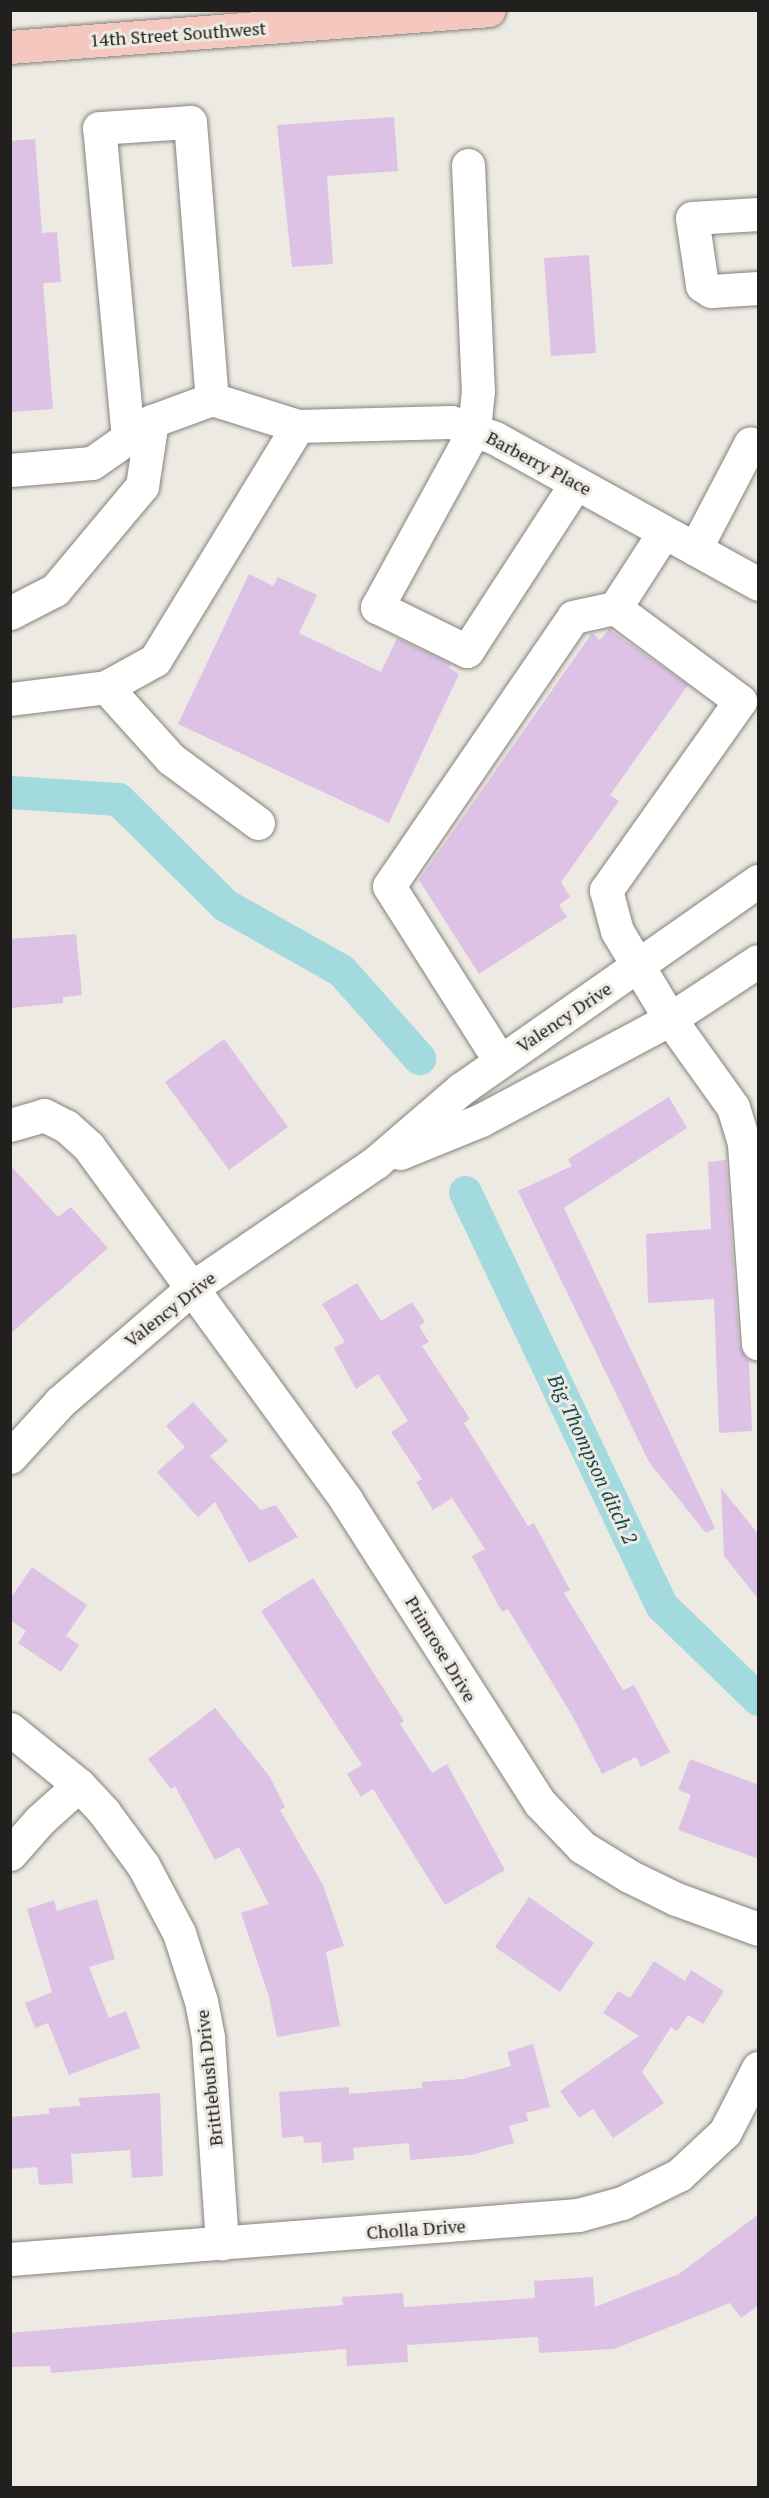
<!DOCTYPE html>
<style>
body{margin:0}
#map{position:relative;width:769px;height:2498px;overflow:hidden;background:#eceae2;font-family:"PT Serif",serif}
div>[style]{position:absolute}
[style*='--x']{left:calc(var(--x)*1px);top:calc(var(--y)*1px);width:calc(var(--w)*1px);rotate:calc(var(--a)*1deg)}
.canal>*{height:33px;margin:-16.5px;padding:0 16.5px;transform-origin:16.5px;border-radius:16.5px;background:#a2dade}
.building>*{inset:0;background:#dec2e5}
.roads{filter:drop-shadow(0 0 2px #85827c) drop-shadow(0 0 2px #85827c)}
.minor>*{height:33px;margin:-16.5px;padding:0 16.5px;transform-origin:16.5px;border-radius:16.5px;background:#fff}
.major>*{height:33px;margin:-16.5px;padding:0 16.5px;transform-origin:16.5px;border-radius:16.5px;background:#f4c7bf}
span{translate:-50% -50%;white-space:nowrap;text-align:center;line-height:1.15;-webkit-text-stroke:6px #eceae2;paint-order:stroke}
.street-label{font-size:18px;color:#21201e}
.water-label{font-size:20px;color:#17494c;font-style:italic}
.frame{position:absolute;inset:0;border:12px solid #21201e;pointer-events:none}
</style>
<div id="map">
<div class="canal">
<div style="--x:10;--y:792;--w:108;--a:3.7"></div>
<div style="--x:118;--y:799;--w:151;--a:44.7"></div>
<div style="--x:225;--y:905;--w:133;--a:29.3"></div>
<div style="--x:341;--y:970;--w:118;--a:48.4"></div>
<div style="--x:465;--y:1192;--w:458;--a:64.6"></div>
<div style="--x:662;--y:1606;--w:134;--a:44.1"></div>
</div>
<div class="building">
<div style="clip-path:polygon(394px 117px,398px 171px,327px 176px,333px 264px,292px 267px,277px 125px)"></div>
<div style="clip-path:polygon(35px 139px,42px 233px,57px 232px,61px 282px,43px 283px,53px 409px,10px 412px,10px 141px)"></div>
<div style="clip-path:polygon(589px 255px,596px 353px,551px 356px,544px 258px)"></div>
<div style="clip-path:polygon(249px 574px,273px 586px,278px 577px,317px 595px,299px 633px,381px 672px,397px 638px,451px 664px,449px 668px,459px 674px,389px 823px,178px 724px)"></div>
<div style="clip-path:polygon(609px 629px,688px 685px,610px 795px,619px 801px,561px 882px,570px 897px,559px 905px,567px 917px,479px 974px,419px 880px,592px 633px,600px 640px)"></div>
<div style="clip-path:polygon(76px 934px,82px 995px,63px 997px,63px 1003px,10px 1008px,10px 939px)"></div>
<div style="clip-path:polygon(224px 1039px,288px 1127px,229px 1170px,165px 1082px)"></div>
<div style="clip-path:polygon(669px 1097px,687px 1128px,564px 1208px,715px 1528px,706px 1533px,649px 1462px,518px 1191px,572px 1166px,568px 1159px)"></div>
<div style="clip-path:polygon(726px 1160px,739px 1345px,749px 1361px,752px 1431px,719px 1433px,714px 1299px,648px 1303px,646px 1234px,711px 1229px,708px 1162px)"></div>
<div style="clip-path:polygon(10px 1165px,58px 1217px,71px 1207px,108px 1248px,10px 1334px)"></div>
<div style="clip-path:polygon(357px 1283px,381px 1321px,412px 1302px,425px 1322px,419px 1326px,429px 1342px,422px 1346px,470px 1419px,464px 1423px,528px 1526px,534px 1523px,570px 1590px,564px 1593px,623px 1690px,634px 1685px,670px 1752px,641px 1767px,636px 1757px,602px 1774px,573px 1717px,508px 1609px,502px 1612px,472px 1556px,485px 1549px,452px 1498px,433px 1510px,416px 1482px,422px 1479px,391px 1432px,408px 1421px,378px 1374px,356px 1389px,334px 1348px,345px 1342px,322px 1304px)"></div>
<div style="clip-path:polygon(193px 1402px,228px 1441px,210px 1456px,261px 1510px,276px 1505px,298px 1537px,249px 1563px,215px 1502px,198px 1517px,157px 1472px,185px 1447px,166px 1426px)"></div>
<div style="clip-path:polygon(721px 1488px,759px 1535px,759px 1600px,724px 1556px)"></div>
<div style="clip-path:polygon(32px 1567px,87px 1605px,66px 1636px,79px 1645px,61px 1672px,18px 1643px,26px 1631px,10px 1620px,10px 1599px)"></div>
<div style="clip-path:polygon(313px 1578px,404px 1721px,400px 1724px,432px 1773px,447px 1764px,505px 1870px,445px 1905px,373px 1789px,361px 1797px,347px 1774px,362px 1765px,261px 1611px)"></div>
<div style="clip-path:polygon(215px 1708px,270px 1777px,285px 1807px,280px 1810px,323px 1885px,344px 1946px,326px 1952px,340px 2026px,277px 2037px,269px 1997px,241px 1913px,269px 1904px,239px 1847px,215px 1860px,175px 1786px,171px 1789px,148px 1759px)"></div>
<div style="clip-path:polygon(690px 1759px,759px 1785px,759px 1859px,678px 1830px,691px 1795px,678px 1790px)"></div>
<div style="clip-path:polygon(529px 1897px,594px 1943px,560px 1992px,495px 1947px)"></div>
<div style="clip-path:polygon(97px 1899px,115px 1959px,89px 1967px,109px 2018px,126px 2011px,140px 2048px,69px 2075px,48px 2023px,35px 2028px,25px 2003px,52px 1992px,27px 1909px,54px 1900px,57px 1911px)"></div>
<div style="clip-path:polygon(654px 1961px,685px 1981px,691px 1970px,724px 1991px,703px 2024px,688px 2015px,677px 2031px,671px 2027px,642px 2072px,664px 2103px,613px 2138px,593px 2109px,579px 2118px,560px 2091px,639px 2036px,603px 2013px,618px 1991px,630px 1998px)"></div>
<div style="clip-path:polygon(533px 2044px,550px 2107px,526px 2113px,528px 2121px,509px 2126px,514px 2143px,471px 2155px,410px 2160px,409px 2143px,353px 2148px,354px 2160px,322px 2163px,321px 2142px,304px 2143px,303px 2136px,282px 2138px,279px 2092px,349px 2087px,349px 2094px,422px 2088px,422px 2082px,463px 2079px,511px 2066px,507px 2052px)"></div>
<div style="clip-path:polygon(160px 2093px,163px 2176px,132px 2178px,130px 2150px,71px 2154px,73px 2183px,39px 2185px,37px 2167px,10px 2169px,10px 2117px,49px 2114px,49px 2108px,81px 2106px,78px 2098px)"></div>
<div style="clip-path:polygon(759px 2214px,759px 2305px,741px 2318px,730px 2303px,614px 2349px,539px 2353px,538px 2337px,407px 2345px,408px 2362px,347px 2366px,346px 2349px,51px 2373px,50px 2366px,10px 2367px,10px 2333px,343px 2305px,342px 2297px,403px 2293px,404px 2307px,535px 2298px,534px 2281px,593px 2277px,595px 2307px,679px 2274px)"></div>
</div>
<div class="roads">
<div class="minor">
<div style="--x:468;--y:165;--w:225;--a:87.5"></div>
<div style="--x:478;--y:390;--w:40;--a:95.7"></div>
<div style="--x:474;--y:430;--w:202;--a:118.7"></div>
<div style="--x:377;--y:607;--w:100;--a:26.1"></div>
<div style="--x:467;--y:651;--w:200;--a:-57"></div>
<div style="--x:758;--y:214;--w:66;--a:176.5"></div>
<div style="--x:692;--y:218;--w:68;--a:81.5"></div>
<div style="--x:702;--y:285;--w:11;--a:34"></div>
<div style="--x:711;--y:291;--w:47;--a:-3.7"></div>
<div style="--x:128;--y:438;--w:311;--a:-95.3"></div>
<div style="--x:99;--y:128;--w:91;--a:-3.8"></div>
<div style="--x:190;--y:122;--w:278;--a:85.5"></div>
<div style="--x:10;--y:470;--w:82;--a:-4.9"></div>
<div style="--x:92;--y:463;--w:73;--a:-35"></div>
<div style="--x:152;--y:421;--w:64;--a:-20.1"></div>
<div style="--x:212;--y:399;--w:90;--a:17.4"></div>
<div style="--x:298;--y:426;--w:153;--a:-1.5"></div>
<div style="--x:451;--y:422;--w:47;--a:20"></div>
<div style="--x:495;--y:438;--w:301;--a:29"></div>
<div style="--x:695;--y:549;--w:119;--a:-62.4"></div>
<div style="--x:750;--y:444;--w:9;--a:21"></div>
<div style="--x:615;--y:608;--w:156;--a:36.6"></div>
<div style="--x:740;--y:701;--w:232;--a:125.3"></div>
<div style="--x:606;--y:890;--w:42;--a:75"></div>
<div style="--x:617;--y:931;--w:103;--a:58.9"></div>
<div style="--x:670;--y:1019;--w:108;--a:54.4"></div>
<div style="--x:733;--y:1107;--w:39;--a:73"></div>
<div style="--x:744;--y:1144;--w:200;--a:86"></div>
<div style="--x:10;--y:613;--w:51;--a:-27.1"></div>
<div style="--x:55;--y:590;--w:136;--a:-50.1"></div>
<div style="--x:142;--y:486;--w:66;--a:-81.3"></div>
<div style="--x:106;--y:687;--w:97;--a:47.9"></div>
<div style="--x:171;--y:759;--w:108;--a:36.3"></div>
<div style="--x:10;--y:699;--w:97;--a:-7.1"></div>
<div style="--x:106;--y:687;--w:56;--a:-28.9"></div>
<div style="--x:155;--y:660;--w:274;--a:-58.6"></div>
<div style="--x:500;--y:1061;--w:207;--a:-122.4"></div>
<div style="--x:389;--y:886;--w:326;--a:-55.6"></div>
<div style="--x:573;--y:617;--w:43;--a:-12.1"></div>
<div style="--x:615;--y:608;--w:90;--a:-57.2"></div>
<div style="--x:10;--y:1125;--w:35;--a:-16"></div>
<div style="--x:44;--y:1115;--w:25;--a:27"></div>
<div style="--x:66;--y:1126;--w:31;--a:42"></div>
<div style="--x:89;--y:1147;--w:437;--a:53.9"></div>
<div style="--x:346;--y:1500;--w:360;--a:57.4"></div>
<div style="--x:540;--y:1803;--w:61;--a:46.3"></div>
<div style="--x:582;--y:1847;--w:55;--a:31.7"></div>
<div style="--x:629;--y:1876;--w:52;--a:26.1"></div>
<div style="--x:676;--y:1899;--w:87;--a:20.1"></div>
<div style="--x:400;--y:1153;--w:87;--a:-22.2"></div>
<div style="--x:481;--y:1120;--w:214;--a:-28.1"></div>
<div style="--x:670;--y:1019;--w:105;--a:-33.4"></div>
<div style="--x:10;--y:1457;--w:74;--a:-47.7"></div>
<div style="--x:60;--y:1402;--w:176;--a:-40.8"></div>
<div style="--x:193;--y:1287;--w:222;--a:-34.3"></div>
<div style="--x:376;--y:1162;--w:112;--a:-40.7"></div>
<div style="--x:461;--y:1089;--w:363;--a:-35"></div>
<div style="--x:10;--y:1729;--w:89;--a:39.1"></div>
<div style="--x:79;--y:1785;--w:37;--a:47"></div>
<div style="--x:104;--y:1812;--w:66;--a:53.7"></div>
<div style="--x:143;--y:1865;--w:77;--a:62.1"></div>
<div style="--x:179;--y:1933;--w:71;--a:72.1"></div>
<div style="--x:201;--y:2001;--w:38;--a:79"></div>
<div style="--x:208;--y:2038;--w:206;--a:86.1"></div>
<div style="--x:10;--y:1854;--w:45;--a:-48.6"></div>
<div style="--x:40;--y:1820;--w:52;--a:-41.9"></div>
<div style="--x:10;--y:2259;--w:570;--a:-4.43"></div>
<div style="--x:578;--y:2215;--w:46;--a:-15.3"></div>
<div style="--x:622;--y:2203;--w:64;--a:-26.2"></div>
<div style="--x:679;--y:2175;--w:63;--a:-43.1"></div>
<div style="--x:725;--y:2132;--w:72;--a:-62.7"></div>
</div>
<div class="major">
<div style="--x:10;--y:47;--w:480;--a:-4.4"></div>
</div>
</div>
<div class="street-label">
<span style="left:178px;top:34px;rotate:-4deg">14th Street Southwest</span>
<span style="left:539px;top:463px;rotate:28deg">Barberry Place</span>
<span style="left:564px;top:1017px;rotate:-34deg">Valency Drive</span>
<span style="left:170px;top:1309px;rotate:-38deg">Valency Drive</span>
<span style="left:441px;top:1649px;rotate:59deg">Primrose Drive</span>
<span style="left:209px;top:2078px;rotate:-96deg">Brittlebush Drive</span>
<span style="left:416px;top:2229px;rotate:-4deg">Cholla Drive</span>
</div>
<div class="water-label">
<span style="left:593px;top:1459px;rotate:65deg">Big Thompson ditch 2</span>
</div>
<div class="frame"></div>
</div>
